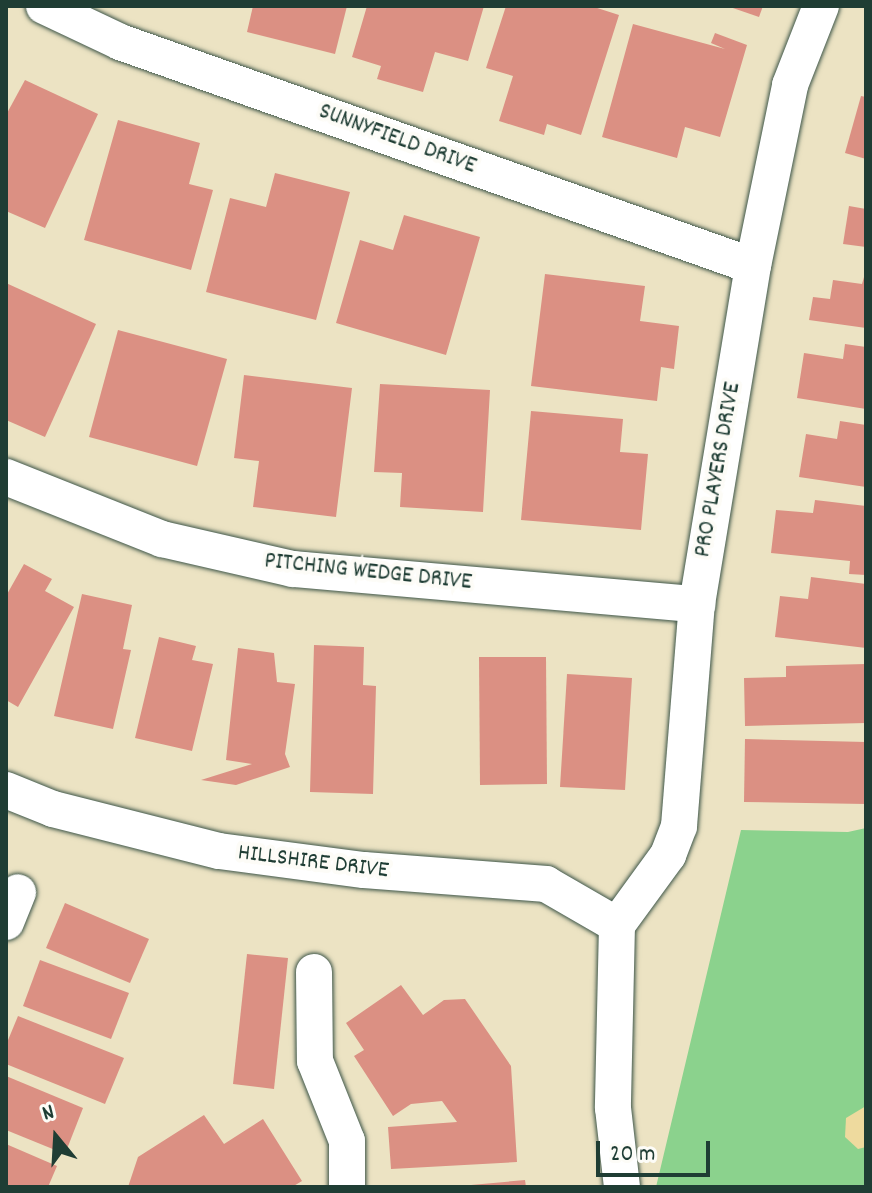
<!DOCTYPE html>
<style>
body{margin:0}
#map{position:relative;width:872px;height:1193px;overflow:hidden;background:#ece3c3;font-family:Dekko,sans-serif}
div>[style]{position:absolute}
[style*='--x']{left:calc(var(--x)*1px);top:calc(var(--y)*1px);width:calc(var(--w)*1px);rotate:calc(var(--a)*1deg)}
.green>*{inset:0;background:#8bd28d}
.sand>*{inset:0;background:#eeda9e}
.building>*{inset:0;background:#db9083}
.roads{filter:drop-shadow(0 0 2px #3e5649) drop-shadow(0 0 2px #3e5649)}
.minor>*{height:36px;margin:-18px;padding:0 18px;transform-origin:18px;border-radius:18px;background:#fff}
span{translate:-50% -50%;white-space:nowrap;text-align:center;line-height:1.15;-webkit-text-stroke:8px #fdfcf7;paint-order:stroke}
.street-label{font-size:24px;color:#1f3d34}
.frame{position:absolute;inset:0;border:8px solid #1f3d34;pointer-events:none}
.north{position:absolute;left:16px;top:1097px;width:80px;height:80px;-webkit-text-stroke:6px #fdfcf7;paint-order:stroke;rotate:342deg;font-size:22px;font-weight:700;line-height:32px;text-align:center;color:#1f3d34}
.north::after{content:'';display:block;margin:auto;width:28px;height:36px;background:#1f3d34;clip-path:polygon(50% 0,100% 100%,50% 72%,0 100%)}
.scale{position:absolute;left:596px;top:1141px;width:114px;height:36px;box-sizing:border-box;border:4px solid #1f3d34;border-top:0;padding-left:10px;font-size:24px;line-height:28px;white-space:nowrap;color:#1f3d34;-webkit-text-stroke:6px #fdfcf7;paint-order:stroke}
</style>
<div id="map">
<div class="green">
<div style="clip-path:polygon(866px 828px,866px 1187px,656px 1187px,741px 830px,848px 832px)"></div>
</div>
<div class="sand">
<div style="clip-path:polygon(866px 1106px,866px 1147px,858px 1149px,845px 1137px,846px 1118px)"></div>
</div>
<div class="building">
<div style="clip-path:polygon(253px 6px,347px 6px,335px 54px,247px 32px)"></div>
<div style="clip-path:polygon(367px 6px,484px 6px,468px 61px,435px 52px,423px 92px,377px 79px,381px 66px,352px 57px)"></div>
<div style="clip-path:polygon(506px 6px,591px 6px,619px 15px,581px 135px,547px 124px,544px 135px,499px 121px,513px 76px,486px 68px)"></div>
<div style="clip-path:polygon(727px 6px,763px 6px,759px 17px)"></div>
<div style="clip-path:polygon(633px 24px,725px 49px,711px 43px,715px 33px,747px 45px,720px 137px,685px 127px,677px 158px,602px 137px)"></div>
<div style="clip-path:polygon(25px 80px,98px 114px,45px 228px,6px 211px,6px 115px)"></div>
<div style="clip-path:polygon(861px 96px,866px 97px,866px 159px,845px 153px)"></div>
<div style="clip-path:polygon(118px 120px,200px 143px,189px 184px,213px 190px,191px 270px,84px 240px)"></div>
<div style="clip-path:polygon(275px 173px,350px 192px,316px 320px,206px 292px,230px 198px,266px 207px)"></div>
<div style="clip-path:polygon(849px 206px,866px 209px,866px 247px,843px 244px)"></div>
<div style="clip-path:polygon(404px 215px,480px 237px,446px 355px,336px 323px,360px 240px,393px 250px)"></div>
<div style="clip-path:polygon(866px 270px,866px 328px,809px 320px,813px 297px,830px 299px,833px 280px,862px 284px)"></div>
<div style="clip-path:polygon(545px 274px,645px 286px,640px 321px,679px 326px,674px 369px,661px 367px,657px 401px,531px 386px)"></div>
<div style="clip-path:polygon(6px 283px,96px 324px,45px 437px,6px 420px)"></div>
<div style="clip-path:polygon(118px 330px,227px 359px,197px 466px,89px 437px)"></div>
<div style="clip-path:polygon(845px 344px,866px 347px,866px 409px,797px 398px,804px 353px,843px 359px)"></div>
<div style="clip-path:polygon(244px 375px,352px 388px,336px 517px,253px 507px,259px 461px,234px 458px)"></div>
<div style="clip-path:polygon(380px 384px,490px 390px,483px 512px,400px 507px,402px 473px,374px 472px)"></div>
<div style="clip-path:polygon(531px 411px,623px 419px,620px 452px,648px 454px,641px 530px,521px 520px)"></div>
<div style="clip-path:polygon(840px 421px,866px 425px,866px 487px,799px 477px,806px 434px,837px 439px)"></div>
<div style="clip-path:polygon(815px 500px,866px 506px,866px 575px,849px 574px,850px 561px,771px 553px,776px 510px,813px 513px)"></div>
<div style="clip-path:polygon(24px 564px,52px 579px,45px 591px,74px 607px,18px 707px,6px 700px,6px 596px)"></div>
<div style="clip-path:polygon(811px 577px,866px 584px,866px 648px,775px 637px,780px 596px,808px 599px)"></div>
<div style="clip-path:polygon(82px 594px,132px 605px,123px 649px,131px 650px,113px 729px,54px 716px)"></div>
<div style="clip-path:polygon(159px 637px,196px 646px,192px 660px,213px 664px,192px 751px,135px 738px)"></div>
<div style="clip-path:polygon(314px 645px,364px 647px,363px 685px,376px 686px,373px 794px,310px 792px)"></div>
<div style="clip-path:polygon(238px 648px,274px 653px,277px 682px,295px 684px,285px 754px,290px 767px,236px 785px,201px 780px,252px 764px,226px 760px)"></div>
<div style="clip-path:polygon(479px 657px,546px 657px,547px 784px,480px 785px)"></div>
<div style="clip-path:polygon(866px 664px,866px 723px,745px 726px,744px 678px,786px 677px,786px 666px)"></div>
<div style="clip-path:polygon(567px 674px,632px 678px,625px 790px,560px 787px)"></div>
<div style="clip-path:polygon(745px 739px,866px 742px,866px 804px,744px 802px)"></div>
<div style="clip-path:polygon(65px 903px,149px 939px,130px 983px,46px 948px)"></div>
<div style="clip-path:polygon(247px 954px,288px 958px,274px 1089px,233px 1084px)"></div>
<div style="clip-path:polygon(40px 960px,129px 993px,111px 1039px,23px 1006px)"></div>
<div style="clip-path:polygon(401px 985px,423px 1015px,444px 1000px,465px 999px,511px 1066px,517px 1162px,391px 1169px,388px 1127px,457px 1122px,442px 1101px,411px 1104px,393px 1116px,354px 1056px,364px 1050px,346px 1023px)"></div>
<div style="clip-path:polygon(18px 1016px,124px 1058px,105px 1104px,6px 1064px,6px 1045px)"></div>
<div style="clip-path:polygon(6px 1076px,83px 1108px,65px 1154px,6px 1130px)"></div>
<div style="clip-path:polygon(204px 1115px,224px 1144px,263px 1119px,302px 1181px,292px 1187px,128px 1187px,138px 1157px)"></div>
<div style="clip-path:polygon(6px 1144px,57px 1166px,48px 1187px,6px 1187px)"></div>
<div style="clip-path:polygon(525px 1180px,526px 1187px,471px 1187px,471px 1185px)"></div>
</div>
<div class="roads">
<div class="minor">
<div style="--x:44;--y:6;--w:84;--a:25.3"></div>
<div style="--x:120;--y:42;--w:671;--a:19.49"></div>
<div style="--x:6;--y:477;--w:168;--a:21.7"></div>
<div style="--x:162;--y:539;--w:134;--a:12.9"></div>
<div style="--x:293;--y:569;--w:406;--a:5"></div>
<div style="--x:6;--y:790;--w:51;--a:22"></div>
<div style="--x:53;--y:809;--w:171;--a:14.2"></div>
<div style="--x:219;--y:851;--w:146;--a:7.5"></div>
<div style="--x:364;--y:870;--w:183;--a:4.4"></div>
<div style="--x:546;--y:884;--w:82;--a:30"></div>
<div style="--x:6;--y:922;--w:32;--a:-68"></div>
<div style="--x:617;--y:925;--w:87;--a:-53.9"></div>
<div style="--x:668;--y:855;--w:31;--a:-69"></div>
<div style="--x:679;--y:826;--w:223;--a:-85.4"></div>
<div style="--x:697;--y:604;--w:343;--a:-80.6"></div>
<div style="--x:753;--y:266;--w:185;--a:-78.4"></div>
<div style="--x:790;--y:85;--w:85;--a:-68.6"></div>
<div style="--x:617;--y:925;--w:183;--a:91.3"></div>
<div style="--x:613;--y:1108;--w:80;--a:83.5"></div>
<div style="--x:314;--y:972;--w:89;--a:89.4"></div>
<div style="--x:315;--y:1061;--w:86;--a:68.2"></div>
<div style="--x:347;--y:1141;--w:46;--a:90"></div>
</div>
</div>
<div class="street-label">
<span style="left:397px;top:140px;rotate:20deg">SUNNYFIELD DRIVE</span>
<span style="left:719px;top:470px;rotate:-80deg">PRO PLAYERS DRIVE</span>
<span style="left:368px;top:573px;rotate:6deg">PITCHING WEDGE DRIVE</span>
<span style="left:313px;top:863px;rotate:7deg">HILLSHIRE DRIVE</span>
</div>
<div class="frame"></div>
<div class="north">N</div>
<div class="scale">20 m</div>
</div>
